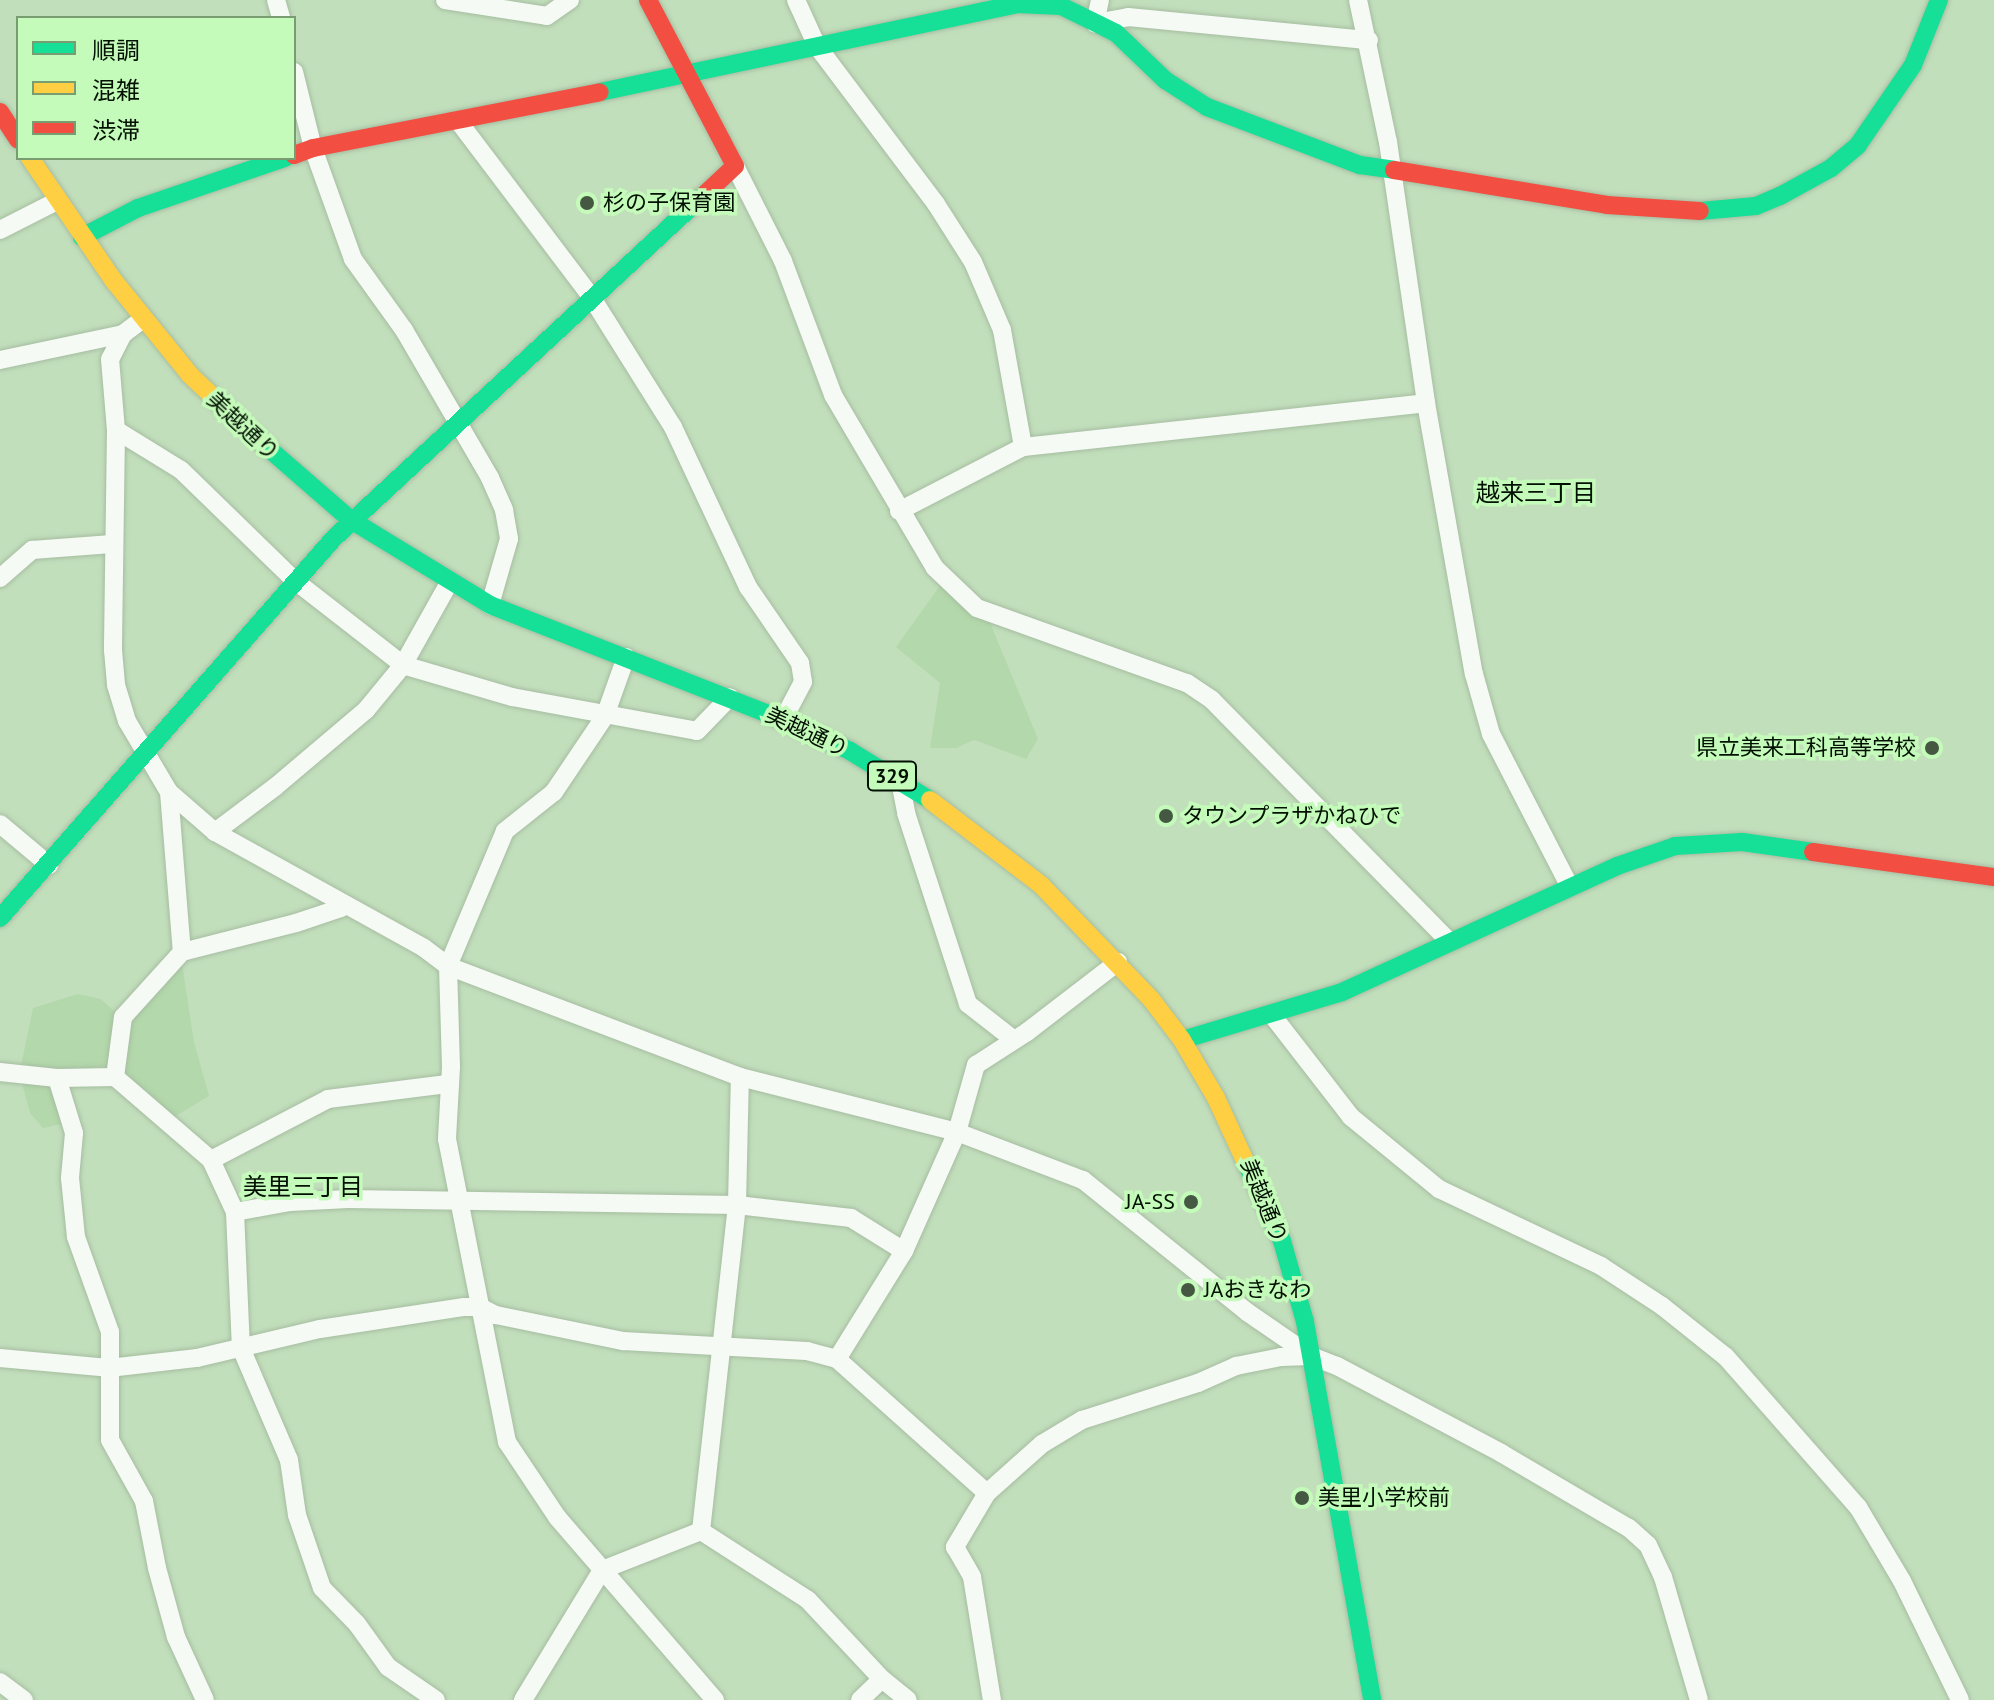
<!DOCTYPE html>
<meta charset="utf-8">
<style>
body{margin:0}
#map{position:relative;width:1994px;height:1700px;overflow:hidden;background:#c2dfbc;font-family:"PT Sans","Noto Sans JP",sans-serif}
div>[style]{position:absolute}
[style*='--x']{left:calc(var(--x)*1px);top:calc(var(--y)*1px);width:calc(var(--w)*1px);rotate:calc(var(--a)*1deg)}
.green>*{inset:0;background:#b3d8ab}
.roads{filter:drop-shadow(0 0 2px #a6bda1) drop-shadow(0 0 2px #a6bda1)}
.street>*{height:18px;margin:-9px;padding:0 9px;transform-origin:9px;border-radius:9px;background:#f6faf5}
.fast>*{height:18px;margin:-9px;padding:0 9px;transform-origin:9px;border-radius:9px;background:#16e098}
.slow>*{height:18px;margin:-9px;padding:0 9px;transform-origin:9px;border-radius:9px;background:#ffcf43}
.jam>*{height:18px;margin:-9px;padding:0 9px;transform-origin:9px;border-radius:9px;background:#f24e42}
.dots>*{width:22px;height:22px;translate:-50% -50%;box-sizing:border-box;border:4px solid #c5fbba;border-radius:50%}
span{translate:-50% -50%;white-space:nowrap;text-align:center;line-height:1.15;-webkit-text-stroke:7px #c5fbba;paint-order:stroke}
.shield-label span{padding:2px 6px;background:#c5fbba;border:2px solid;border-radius:6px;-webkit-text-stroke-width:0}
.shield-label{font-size:20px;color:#011000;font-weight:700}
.poi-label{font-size:22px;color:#011000}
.left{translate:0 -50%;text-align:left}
.right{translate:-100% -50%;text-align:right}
.street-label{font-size:22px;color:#011000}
.neighbourhood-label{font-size:24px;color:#011000}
.legend{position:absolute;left:16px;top:16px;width:280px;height:144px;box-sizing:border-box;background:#c5fbba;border:2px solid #779d70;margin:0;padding:10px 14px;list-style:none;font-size:24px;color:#011000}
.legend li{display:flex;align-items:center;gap:16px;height:40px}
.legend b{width:40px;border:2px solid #779d70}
</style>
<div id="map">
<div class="green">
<div style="clip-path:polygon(941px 584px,989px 620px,1038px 739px,1026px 759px,974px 740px,956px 748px,930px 748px,940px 683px,896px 647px)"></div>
<div style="clip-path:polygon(182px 964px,194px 1042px,209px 1096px,161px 1125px,122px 1075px,130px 1019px)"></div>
<div style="clip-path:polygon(78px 994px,101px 999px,117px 1014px,108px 1066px,60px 1071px,21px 1066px,33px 1008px)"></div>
<div style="clip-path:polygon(22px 1083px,52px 1086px,62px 1124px,43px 1128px,30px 1113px)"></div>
</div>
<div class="roads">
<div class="street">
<div style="--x:276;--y:0;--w:19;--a:74"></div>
<div style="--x:445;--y:0;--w:103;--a:8.9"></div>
<div style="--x:547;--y:16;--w:28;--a:-35"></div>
<div style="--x:796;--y:0;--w:51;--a:65.5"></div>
<div style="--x:817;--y:46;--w:198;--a:53"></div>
<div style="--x:936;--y:204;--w:69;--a:57.5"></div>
<div style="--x:973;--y:262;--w:74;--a:66.9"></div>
<div style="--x:1002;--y:330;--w:119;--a:79.8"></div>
<div style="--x:1100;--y:0;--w:24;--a:102"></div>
<div style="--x:1095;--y:23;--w:34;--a:-10"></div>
<div style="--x:1128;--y:17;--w:242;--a:5.5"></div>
<div style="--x:1358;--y:0;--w:145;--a:78.1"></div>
<div style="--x:1388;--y:142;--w:264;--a:81.7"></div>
<div style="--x:1426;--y:403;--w:275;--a:80"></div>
<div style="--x:1474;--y:674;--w:62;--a:74.2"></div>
<div style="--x:1491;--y:734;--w:172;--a:62.7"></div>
<div style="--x:294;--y:72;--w:78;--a:76"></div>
<div style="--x:313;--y:148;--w:118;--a:70.2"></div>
<div style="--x:353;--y:259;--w:87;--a:54.3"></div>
<div style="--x:404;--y:330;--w:171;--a:59.8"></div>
<div style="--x:490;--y:478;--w:35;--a:66"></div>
<div style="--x:504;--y:510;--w:29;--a:80"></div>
<div style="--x:509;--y:539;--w:69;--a:106.1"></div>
<div style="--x:459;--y:122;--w:221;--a:52.9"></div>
<div style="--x:592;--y:298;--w:152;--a:57.9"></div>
<div style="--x:673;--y:427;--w:177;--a:64.9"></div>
<div style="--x:748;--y:587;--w:92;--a:55.6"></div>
<div style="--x:800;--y:663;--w:19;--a:81"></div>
<div style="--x:803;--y:682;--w:43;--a:117.8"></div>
<div style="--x:735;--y:166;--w:106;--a:63.2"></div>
<div style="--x:783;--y:261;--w:143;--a:69.5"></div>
<div style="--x:833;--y:395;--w:201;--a:59.5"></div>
<div style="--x:935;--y:568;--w:58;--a:43.6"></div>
<div style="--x:977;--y:608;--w:223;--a:19.7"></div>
<div style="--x:1187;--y:683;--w:30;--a:34"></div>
<div style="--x:1212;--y:700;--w:338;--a:45.5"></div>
<div style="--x:0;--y:230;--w:64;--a:-27"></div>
<div style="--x:143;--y:319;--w:25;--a:143"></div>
<div style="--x:123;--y:334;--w:28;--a:117"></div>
<div style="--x:110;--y:359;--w:71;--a:85.2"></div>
<div style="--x:116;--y:430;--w:220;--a:90.8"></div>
<div style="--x:113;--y:650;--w:35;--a:85"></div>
<div style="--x:116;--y:685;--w:38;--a:73"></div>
<div style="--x:127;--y:721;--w:82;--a:59.4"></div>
<div style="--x:169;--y:792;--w:61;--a:41"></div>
<div style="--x:215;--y:832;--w:239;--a:29"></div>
<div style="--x:424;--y:948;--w:30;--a:37"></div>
<div style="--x:448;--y:966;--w:312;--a:20.8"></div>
<div style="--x:740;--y:1077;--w:224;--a:14.2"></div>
<div style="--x:957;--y:1132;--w:135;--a:20.9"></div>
<div style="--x:1083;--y:1180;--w:211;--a:38.8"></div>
<div style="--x:1247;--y:1312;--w:78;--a:34.5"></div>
<div style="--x:1311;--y:1356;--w:28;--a:21"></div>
<div style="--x:1337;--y:1366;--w:186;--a:27.9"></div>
<div style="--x:1501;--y:1453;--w:148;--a:30.4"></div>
<div style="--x:1629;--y:1528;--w:25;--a:42"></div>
<div style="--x:1648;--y:1545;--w:35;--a:65"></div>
<div style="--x:1663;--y:1577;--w:128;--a:73.7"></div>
<div style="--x:0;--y:360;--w:126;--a:-11.9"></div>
<div style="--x:116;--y:430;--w:76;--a:31.6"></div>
<div style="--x:181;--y:470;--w:158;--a:44.2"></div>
<div style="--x:294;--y:580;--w:138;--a:37.9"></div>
<div style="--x:403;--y:665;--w:114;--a:16.4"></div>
<div style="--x:512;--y:697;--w:188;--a:10.4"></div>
<div style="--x:697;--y:731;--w:47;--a:-45.9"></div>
<div style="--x:899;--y:511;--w:140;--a:-27.3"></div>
<div style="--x:1023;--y:447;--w:405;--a:-6.2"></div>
<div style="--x:0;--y:578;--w:43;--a:-41.2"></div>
<div style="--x:32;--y:550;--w:80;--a:-4.3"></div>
<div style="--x:626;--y:657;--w:63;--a:109.6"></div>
<div style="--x:605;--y:716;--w:92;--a:123.9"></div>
<div style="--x:554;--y:792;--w:63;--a:141.5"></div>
<div style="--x:505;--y:831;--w:147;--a:112.9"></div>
<div style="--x:448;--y:966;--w:101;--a:88.3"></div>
<div style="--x:451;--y:1067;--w:72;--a:93.2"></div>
<div style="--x:447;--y:1139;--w:309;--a:78.8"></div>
<div style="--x:507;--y:1442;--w:90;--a:56.3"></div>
<div style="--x:557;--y:1517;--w:242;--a:49.2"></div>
<div style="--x:900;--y:781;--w:33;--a:79"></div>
<div style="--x:906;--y:813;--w:201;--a:72"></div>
<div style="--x:968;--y:1004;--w:57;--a:37.9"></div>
<div style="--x:169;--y:792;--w:161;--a:85.4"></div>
<div style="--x:0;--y:824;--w:64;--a:39.9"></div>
<div style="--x:215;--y:832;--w:75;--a:-36.9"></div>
<div style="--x:275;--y:787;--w:119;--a:-40.2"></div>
<div style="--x:366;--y:710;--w:58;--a:-50.6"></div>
<div style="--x:403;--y:665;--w:94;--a:-60.7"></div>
<div style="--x:340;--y:903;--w:5;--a:79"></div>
<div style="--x:341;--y:908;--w:47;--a:161.6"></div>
<div style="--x:296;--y:923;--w:118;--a:165.7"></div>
<div style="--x:182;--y:952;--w:88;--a:132.2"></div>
<div style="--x:123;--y:1017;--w:61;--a:97.6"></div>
<div style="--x:115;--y:1077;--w:127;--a:40.8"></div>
<div style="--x:211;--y:1160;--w:57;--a:65.2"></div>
<div style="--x:235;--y:1212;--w:136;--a:87.5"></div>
<div style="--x:241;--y:1348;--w:122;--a:66.8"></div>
<div style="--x:289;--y:1460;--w:56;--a:81.7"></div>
<div style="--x:297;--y:1515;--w:77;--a:71.1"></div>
<div style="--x:322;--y:1588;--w:50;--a:45.8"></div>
<div style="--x:357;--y:1624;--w:53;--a:54.2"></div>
<div style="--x:388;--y:1667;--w:58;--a:34.5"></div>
<div style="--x:1272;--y:1015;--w:129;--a:52.2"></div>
<div style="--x:1351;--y:1117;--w:114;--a:39.3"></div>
<div style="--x:1439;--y:1189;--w:179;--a:25.4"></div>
<div style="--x:1601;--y:1266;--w:73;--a:33.3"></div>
<div style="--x:1662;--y:1306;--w:82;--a:38.6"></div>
<div style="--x:1726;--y:1357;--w:200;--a:48.7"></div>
<div style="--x:1858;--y:1507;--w:86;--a:59.3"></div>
<div style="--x:1902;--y:1581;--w:132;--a:64"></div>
<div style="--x:0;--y:1072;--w:57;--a:6"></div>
<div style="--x:57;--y:1078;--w:58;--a:-1"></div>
<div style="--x:57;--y:1078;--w:58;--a:72.8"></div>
<div style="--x:74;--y:1133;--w:45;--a:95.1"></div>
<div style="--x:70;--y:1178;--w:59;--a:84.2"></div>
<div style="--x:76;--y:1237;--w:101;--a:70.3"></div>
<div style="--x:110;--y:1332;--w:108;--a:90"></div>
<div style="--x:110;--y:1440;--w:70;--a:60.9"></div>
<div style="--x:144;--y:1501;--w:68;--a:79"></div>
<div style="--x:157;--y:1568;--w:72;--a:74.6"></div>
<div style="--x:176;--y:1637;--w:69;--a:65.3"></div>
<div style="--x:211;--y:1160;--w:132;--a:-27.5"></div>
<div style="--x:328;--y:1099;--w:120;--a:-7.2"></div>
<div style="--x:235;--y:1212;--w:56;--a:-10.3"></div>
<div style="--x:290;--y:1202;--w:58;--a:-3"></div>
<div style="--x:348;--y:1199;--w:389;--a:0.9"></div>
<div style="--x:737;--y:1205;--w:115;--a:6.5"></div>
<div style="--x:851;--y:1218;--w:62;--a:31.9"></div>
<div style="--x:0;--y:1358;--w:109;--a:5.2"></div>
<div style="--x:109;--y:1368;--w:89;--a:-6.5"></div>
<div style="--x:197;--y:1358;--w:126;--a:-13.3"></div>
<div style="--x:320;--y:1329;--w:146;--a:-8.7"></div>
<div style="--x:464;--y:1307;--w:16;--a:0"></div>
<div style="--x:480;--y:1307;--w:18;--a:27"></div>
<div style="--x:496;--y:1315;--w:130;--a:11.6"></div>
<div style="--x:623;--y:1341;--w:184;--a:3.1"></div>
<div style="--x:807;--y:1351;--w:31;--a:15"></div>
<div style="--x:837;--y:1359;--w:201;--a:41.8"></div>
<div style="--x:987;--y:1493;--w:74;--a:-41.7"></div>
<div style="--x:1042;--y:1444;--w:47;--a:-31"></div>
<div style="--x:1082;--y:1420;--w:122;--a:-17.7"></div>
<div style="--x:1198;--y:1383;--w:42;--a:-24.1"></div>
<div style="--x:1236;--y:1366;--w:46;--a:-11.3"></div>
<div style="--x:1281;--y:1357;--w:30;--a:-2"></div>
<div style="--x:837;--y:1359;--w:127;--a:-58.2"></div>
<div style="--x:904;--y:1251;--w:130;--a:-66"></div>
<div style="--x:957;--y:1132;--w:70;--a:-74.2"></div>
<div style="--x:976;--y:1065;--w:61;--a:-32.9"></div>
<div style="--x:1027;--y:1032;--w:115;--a:-37.6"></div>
<div style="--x:987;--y:1493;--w:63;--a:120.7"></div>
<div style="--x:955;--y:1547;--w:34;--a:60"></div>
<div style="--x:972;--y:1577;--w:125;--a:80.8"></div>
<div style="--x:701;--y:1531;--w:127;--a:32.8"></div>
<div style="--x:808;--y:1600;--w:108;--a:46.9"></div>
<div style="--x:882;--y:1679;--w:33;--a:39"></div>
<div style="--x:0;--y:1682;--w:30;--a:37"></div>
<div style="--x:523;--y:1700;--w:152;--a:-58.7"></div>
<div style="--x:602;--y:1570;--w:106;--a:-21.5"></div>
<div style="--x:701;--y:1531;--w:328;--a:-83.7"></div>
<div style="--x:737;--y:1205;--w:128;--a:-88.7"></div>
<div style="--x:860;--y:1700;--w:30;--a:-44"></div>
</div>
<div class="fast">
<div style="--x:600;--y:92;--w:425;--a:-11.9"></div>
<div style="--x:1016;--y:4;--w:45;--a:2.5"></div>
<div style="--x:1061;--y:6;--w:61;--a:26.1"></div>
<div style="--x:1116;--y:33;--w:68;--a:43.8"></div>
<div style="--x:1165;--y:80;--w:50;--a:32.7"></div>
<div style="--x:1207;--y:107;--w:164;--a:20.8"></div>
<div style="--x:1360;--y:165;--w:34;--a:8"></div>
<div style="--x:1700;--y:211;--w:56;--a:-5.1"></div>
<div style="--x:1756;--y:206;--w:26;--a:-23"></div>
<div style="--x:1780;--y:196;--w:58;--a:-28.8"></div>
<div style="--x:1831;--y:168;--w:35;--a:-40"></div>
<div style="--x:1858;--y:145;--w:97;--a:-55.5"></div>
<div style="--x:1913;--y:65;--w:70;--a:-68.2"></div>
<div style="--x:82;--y:237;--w:63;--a:-27.4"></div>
<div style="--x:138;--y:208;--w:155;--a:-18.8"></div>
<div style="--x:260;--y:441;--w:121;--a:41"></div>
<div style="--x:351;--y:520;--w:163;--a:31.4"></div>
<div style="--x:490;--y:605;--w:315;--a:21.4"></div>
<div style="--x:783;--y:720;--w:74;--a:24.8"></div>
<div style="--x:850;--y:751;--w:94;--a:31.5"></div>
<div style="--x:0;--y:918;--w:506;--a:-48.69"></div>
<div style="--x:334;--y:538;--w:506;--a:-42.84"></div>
<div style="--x:1182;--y:1040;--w:167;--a:-16.7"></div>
<div style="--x:1342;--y:992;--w:302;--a:-24.6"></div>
<div style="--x:1617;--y:866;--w:61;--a:-19"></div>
<div style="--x:1675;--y:846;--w:67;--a:-3.4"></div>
<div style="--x:1742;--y:842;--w:72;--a:8"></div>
<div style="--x:1247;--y:1165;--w:84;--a:65.3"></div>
<div style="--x:1282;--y:1241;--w:84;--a:74.1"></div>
<div style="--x:1305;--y:1322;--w:384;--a:79.9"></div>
</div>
<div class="slow">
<div style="--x:30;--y:158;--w:149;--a:55.7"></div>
<div style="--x:114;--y:281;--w:121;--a:51"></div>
<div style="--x:190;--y:375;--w:96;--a:43.3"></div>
<div style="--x:930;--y:800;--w:140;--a:37.4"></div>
<div style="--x:1041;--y:885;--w:158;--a:46"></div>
<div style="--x:1151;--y:999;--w:51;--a:52.9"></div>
<div style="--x:1182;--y:1040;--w:67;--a:59.6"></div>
<div style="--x:1216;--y:1098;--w:74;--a:65.2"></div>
</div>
<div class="jam">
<div style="--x:648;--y:0;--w:187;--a:62.3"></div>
<div style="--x:735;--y:166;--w:41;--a:137"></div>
<div style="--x:0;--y:112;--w:33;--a:57"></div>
<div style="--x:294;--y:155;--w:20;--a:-20"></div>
<div style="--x:313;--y:148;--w:292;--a:-11"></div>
<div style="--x:1394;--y:170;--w:216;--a:9.3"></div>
<div style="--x:1607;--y:205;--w:93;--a:3.7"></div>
<div style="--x:1813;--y:852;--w:183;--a:7.9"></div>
</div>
</div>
<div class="dots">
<div style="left:587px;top:203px;background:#455842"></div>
<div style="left:1932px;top:748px;background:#455842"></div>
<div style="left:1166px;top:816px;background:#455842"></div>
<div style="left:1191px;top:1202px;background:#455842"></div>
<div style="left:1188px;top:1290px;background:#455842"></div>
<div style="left:1302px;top:1498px;background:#455842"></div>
</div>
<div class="shield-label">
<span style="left:892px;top:776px">329</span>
</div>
<div class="poi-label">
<span class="left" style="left:603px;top:203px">杉の子保育園</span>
<span class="right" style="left:1916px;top:748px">県立美来工科高等学校</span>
<span class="left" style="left:1182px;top:816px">タウンプラザかねひで</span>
<span class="right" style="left:1175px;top:1202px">JA-SS</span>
<span class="left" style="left:1204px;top:1290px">JAおきなわ</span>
<span class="left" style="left:1318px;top:1498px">美里小学校前</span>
</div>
<div class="street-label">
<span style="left:243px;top:426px;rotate:43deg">美越通り</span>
<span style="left:807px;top:732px;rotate:25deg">美越通り</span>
<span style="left:1264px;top:1201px;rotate:68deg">美越通り</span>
</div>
<div class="neighbourhood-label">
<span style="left:1536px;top:493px">越来三丁目</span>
<span style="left:303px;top:1187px">美里三丁目</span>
</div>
<ul class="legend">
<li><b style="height:10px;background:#16e098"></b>順調</li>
<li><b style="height:10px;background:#ffcf43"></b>混雑</li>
<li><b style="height:10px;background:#f24e42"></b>渋滞</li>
</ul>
</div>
